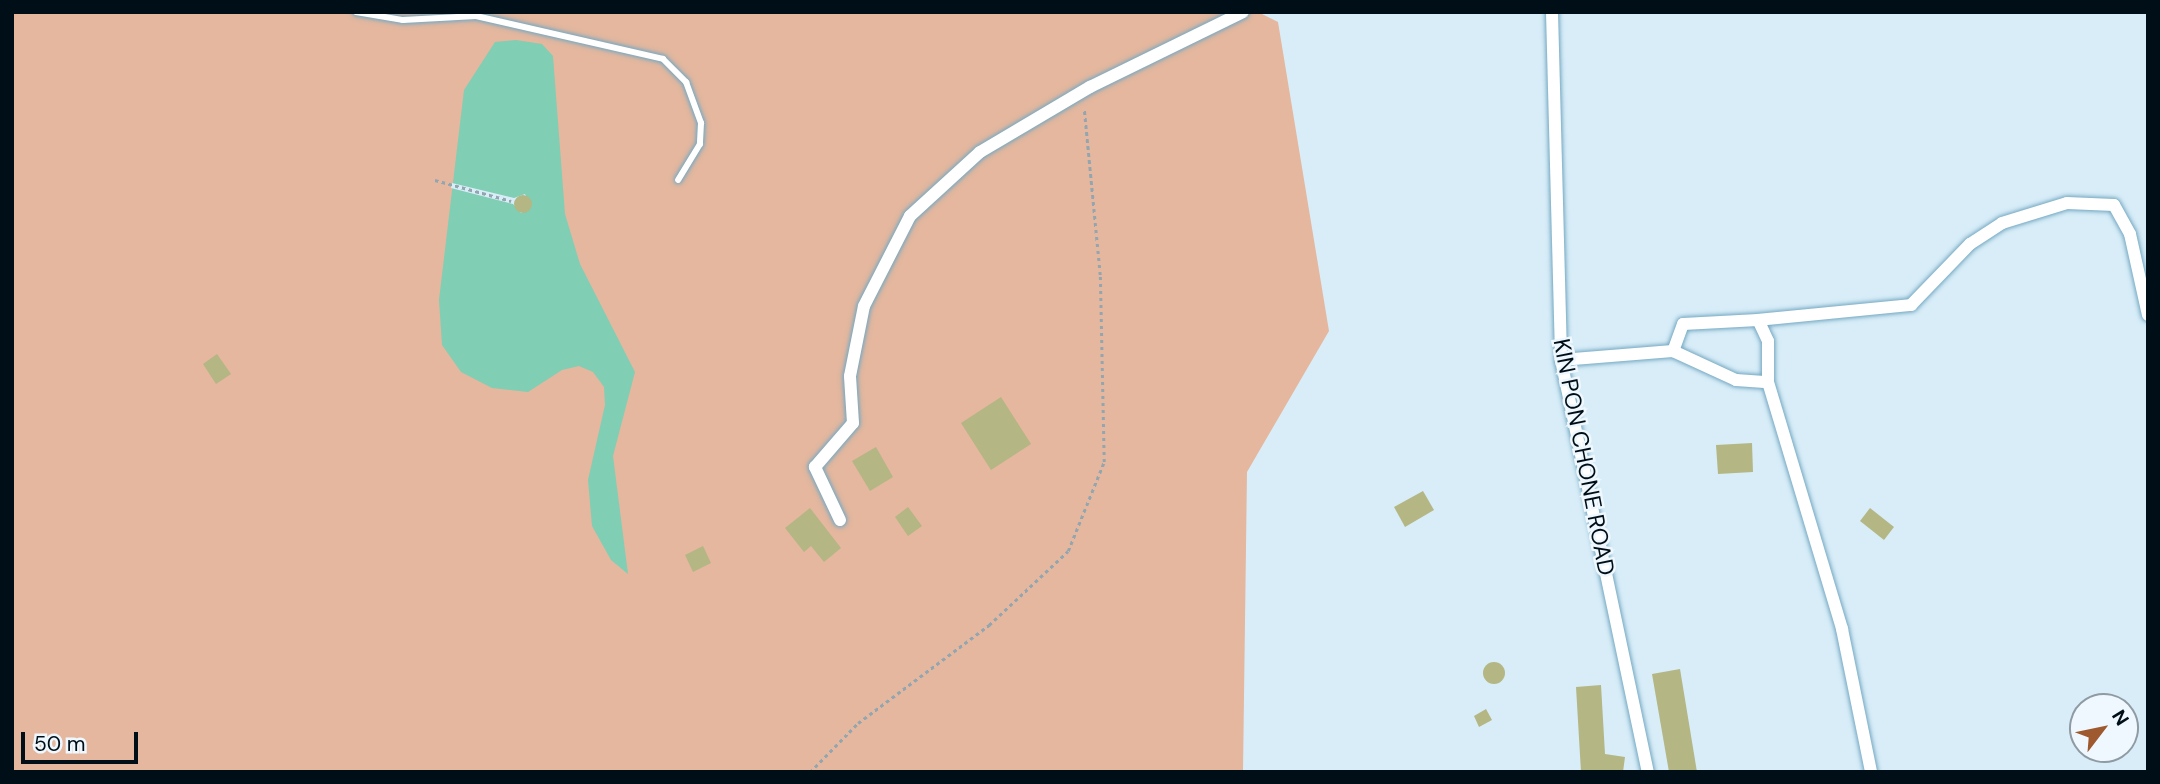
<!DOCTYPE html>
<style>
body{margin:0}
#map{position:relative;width:2160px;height:784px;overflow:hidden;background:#d8edf8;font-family:"DM Sans",sans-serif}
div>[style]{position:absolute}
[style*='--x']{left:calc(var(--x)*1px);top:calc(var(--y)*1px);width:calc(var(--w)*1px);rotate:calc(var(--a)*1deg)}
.green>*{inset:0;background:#e4b79e}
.water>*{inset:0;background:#80ceb3}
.pier>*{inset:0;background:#d8edf8}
.building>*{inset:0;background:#b4b684}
.round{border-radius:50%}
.path>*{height:2.5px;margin-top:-1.25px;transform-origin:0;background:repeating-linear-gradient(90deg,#93a6b0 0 3.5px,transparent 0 7px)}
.roads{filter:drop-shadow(0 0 2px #74a8c2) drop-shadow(0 0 2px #74a8c2)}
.service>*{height:6px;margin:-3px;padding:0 3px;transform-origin:3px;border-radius:3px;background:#fff}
.minor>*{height:12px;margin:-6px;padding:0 6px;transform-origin:6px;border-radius:6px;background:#fff}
span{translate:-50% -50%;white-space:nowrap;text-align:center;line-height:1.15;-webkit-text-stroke:5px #eef8fe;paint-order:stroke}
.street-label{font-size:23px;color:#000e17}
.frame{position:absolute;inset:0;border:14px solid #000e17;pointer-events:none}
.north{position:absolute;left:2069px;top:693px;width:70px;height:70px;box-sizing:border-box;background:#eef8fe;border:2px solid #8f9aa2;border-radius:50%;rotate:58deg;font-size:19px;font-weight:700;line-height:28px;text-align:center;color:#000e17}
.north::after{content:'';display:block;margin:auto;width:24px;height:32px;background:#9f592e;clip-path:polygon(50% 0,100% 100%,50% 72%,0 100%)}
.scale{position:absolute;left:21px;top:732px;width:117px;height:32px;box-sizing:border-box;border:4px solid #000e17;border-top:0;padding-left:9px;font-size:21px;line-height:24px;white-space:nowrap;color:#000e17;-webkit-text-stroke:5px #eef8fe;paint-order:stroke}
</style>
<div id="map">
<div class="green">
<div style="clip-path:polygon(12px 12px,1258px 12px,1278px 22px,1329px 331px,1247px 472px,1243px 772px,12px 772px)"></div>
</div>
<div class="water">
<div style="clip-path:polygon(516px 40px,542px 44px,553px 56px,565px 214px,580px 264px,635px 372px,613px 456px,628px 574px,611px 560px,592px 526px,588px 480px,605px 405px,604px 387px,593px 372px,579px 366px,562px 370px,528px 392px,492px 388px,461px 372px,442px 345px,439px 300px,464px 90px,495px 42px)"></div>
</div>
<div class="pier">
<div style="clip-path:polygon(452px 183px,514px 198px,525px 194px,531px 207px,521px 213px,513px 204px,451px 188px)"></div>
</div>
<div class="building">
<div class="round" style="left:514px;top:195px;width:18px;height:18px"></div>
<div style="clip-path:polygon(217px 354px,231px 374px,216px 384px,203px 364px)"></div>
<div style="clip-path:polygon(1001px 397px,1031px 444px,991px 470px,961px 423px)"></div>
<div style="clip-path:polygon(1752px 443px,1753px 472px,1718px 474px,1716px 445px)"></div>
<div style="clip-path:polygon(876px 447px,893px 477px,870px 491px,852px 461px)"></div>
<div style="clip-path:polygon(1423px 491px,1434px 510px,1405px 527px,1394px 507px)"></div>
<div style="clip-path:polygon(908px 507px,922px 526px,908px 536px,895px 517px)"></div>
<div style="clip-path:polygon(810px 508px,841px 548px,824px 562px,811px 546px,804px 552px,785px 528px)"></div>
<div style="clip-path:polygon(1870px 508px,1894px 527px,1884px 540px,1860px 521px)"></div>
<div style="clip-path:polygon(703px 546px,711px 563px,693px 572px,685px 555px)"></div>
<div class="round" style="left:1483px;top:662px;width:22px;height:22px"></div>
<div style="clip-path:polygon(1680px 669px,1697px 772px,1669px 772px,1652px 674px)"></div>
<div style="clip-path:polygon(1601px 685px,1605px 754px,1625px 757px,1623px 772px,1581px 772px,1576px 687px)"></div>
<div style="clip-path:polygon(1486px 709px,1492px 720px,1479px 727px,1474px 716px)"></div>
</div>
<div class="path">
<div style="--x:435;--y:180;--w:79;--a:15.4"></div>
<div style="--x:810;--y:772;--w:69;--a:-45.6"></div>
<div style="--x:858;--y:723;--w:164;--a:-36.8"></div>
<div style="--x:989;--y:625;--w:108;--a:-43.1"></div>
<div style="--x:1068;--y:551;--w:96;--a:-68"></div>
<div style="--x:1104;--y:462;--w:187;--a:-91.2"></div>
<div style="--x:1100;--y:275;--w:167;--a:-95.5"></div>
</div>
<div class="roads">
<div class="service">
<div style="--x:356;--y:12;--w:48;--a:9.7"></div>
<div style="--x:403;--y:20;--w:73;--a:-3.1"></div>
<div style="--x:476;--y:16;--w:192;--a:12.9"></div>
<div style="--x:663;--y:59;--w:33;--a:45"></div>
<div style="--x:686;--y:82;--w:44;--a:69.9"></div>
<div style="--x:701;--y:123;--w:21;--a:93"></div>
<div style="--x:700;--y:144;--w:42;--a:121.4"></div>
</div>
<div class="minor">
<div style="--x:1552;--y:12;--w:348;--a:88.5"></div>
<div style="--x:1561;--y:360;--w:421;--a:78.1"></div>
<div style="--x:1758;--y:320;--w:154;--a:-5.6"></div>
<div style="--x:1911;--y:305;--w:85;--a:-46"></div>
<div style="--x:1970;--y:244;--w:38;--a:-33"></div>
<div style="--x:2002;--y:223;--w:68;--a:-17.1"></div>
<div style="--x:2067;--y:203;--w:47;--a:2.4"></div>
<div style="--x:2114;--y:205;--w:33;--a:61"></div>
<div style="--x:2130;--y:234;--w:83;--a:77.5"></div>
<div style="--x:1561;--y:360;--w:112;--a:-4.6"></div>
<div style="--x:1673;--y:351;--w:69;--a:24.7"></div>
<div style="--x:1736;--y:380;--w:32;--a:4"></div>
<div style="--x:1768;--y:382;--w:41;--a:-90"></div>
<div style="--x:1768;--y:341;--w:23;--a:-115"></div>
<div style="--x:1758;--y:320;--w:75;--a:176.9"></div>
<div style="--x:1683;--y:324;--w:29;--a:110"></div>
<div style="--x:1768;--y:382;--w:258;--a:73.3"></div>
<div style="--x:1842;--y:629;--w:146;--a:78.5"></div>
<div style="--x:840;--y:520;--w:59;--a:-115.3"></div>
<div style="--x:815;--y:467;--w:58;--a:-49.2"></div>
<div style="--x:853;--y:423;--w:47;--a:-93.7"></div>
<div style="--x:850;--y:376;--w:71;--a:-78.7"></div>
<div style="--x:864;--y:306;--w:101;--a:-62.9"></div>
<div style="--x:910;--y:216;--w:95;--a:-42.4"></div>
<div style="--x:980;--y:152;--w:128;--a:-30.6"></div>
<div style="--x:1090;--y:87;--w:170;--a:-26.1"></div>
</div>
</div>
<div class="street-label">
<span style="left:1584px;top:457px;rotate:79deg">KIN PON CHONE ROAD</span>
</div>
<div class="frame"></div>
<div class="north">N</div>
<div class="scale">50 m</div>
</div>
